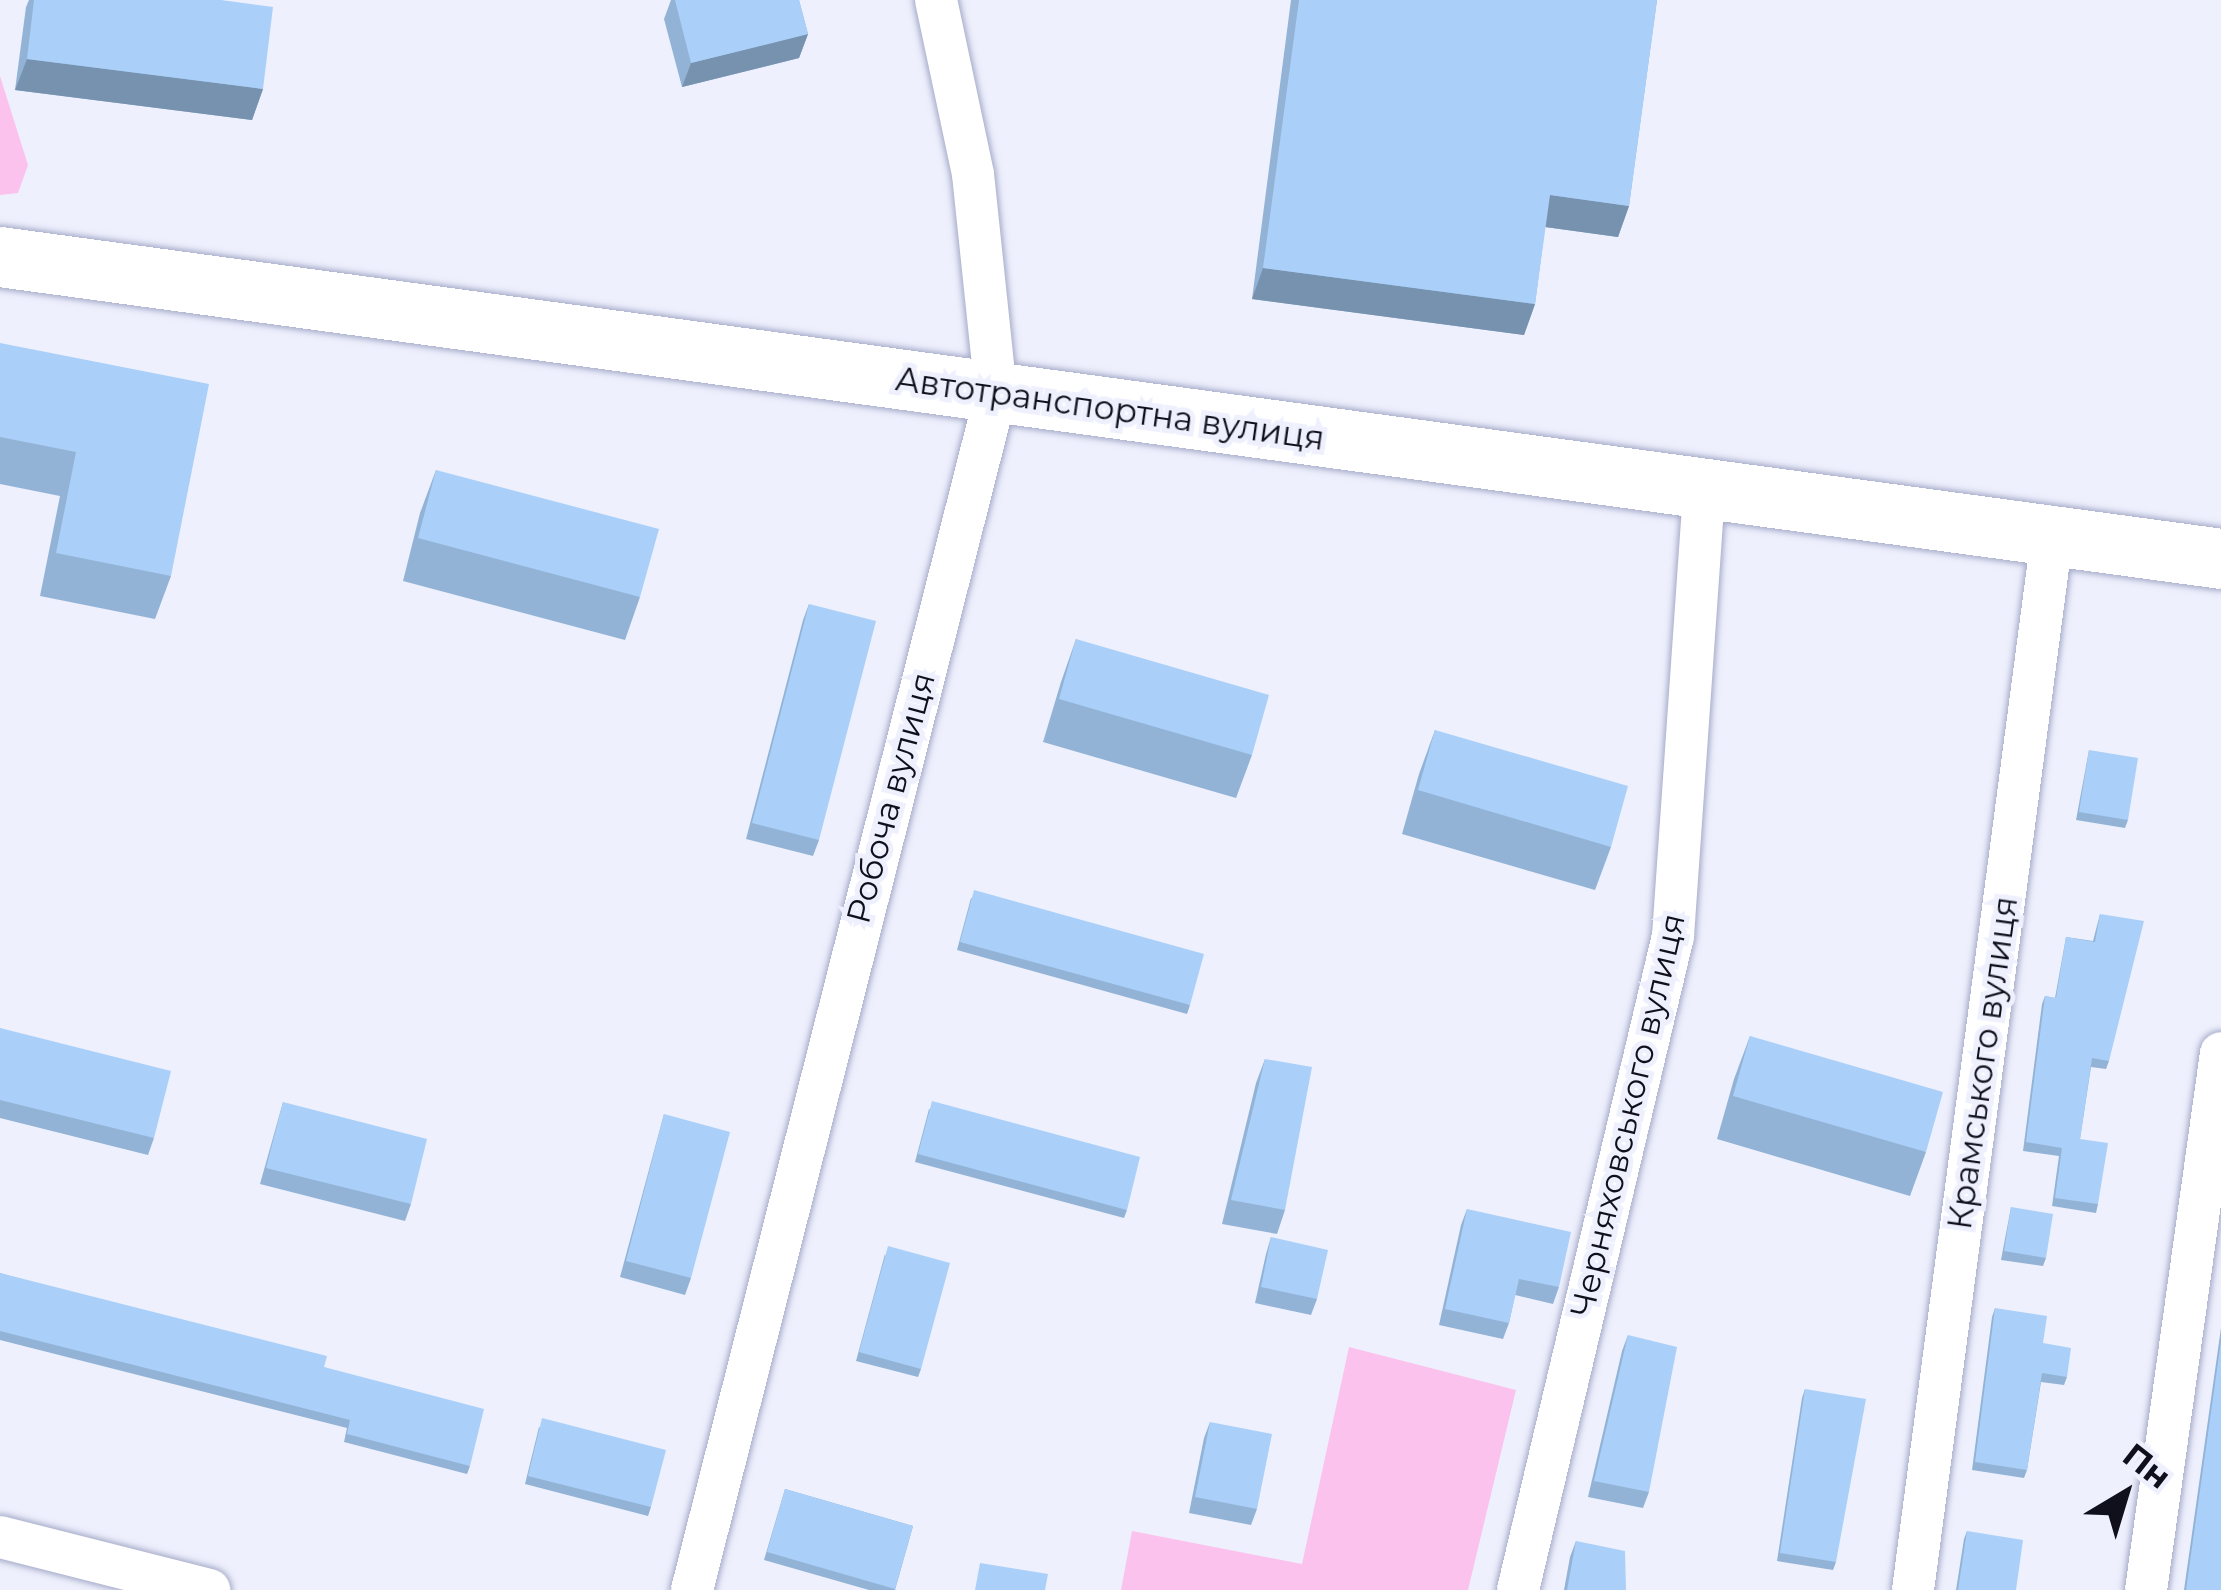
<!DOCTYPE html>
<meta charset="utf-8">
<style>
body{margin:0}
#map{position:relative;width:2221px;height:1590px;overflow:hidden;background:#eef0fd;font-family:Montserrat,sans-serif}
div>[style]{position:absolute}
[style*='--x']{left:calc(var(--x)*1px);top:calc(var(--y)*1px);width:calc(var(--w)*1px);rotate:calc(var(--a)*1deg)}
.green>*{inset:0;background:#fbc2ee}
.roads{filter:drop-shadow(0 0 3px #a6abc9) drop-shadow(0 0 3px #a6abc9)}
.street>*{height:42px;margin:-21px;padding:0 21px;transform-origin:21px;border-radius:21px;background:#fff}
.secondary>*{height:60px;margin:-30px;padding:0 30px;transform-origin:30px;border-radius:30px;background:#fff}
.wall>*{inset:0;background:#92b3d6}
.shaded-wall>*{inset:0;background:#7792ae}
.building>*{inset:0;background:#aad0f9}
span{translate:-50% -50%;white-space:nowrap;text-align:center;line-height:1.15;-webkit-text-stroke:10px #eef0fd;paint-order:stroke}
.street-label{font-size:33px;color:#0f101b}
.north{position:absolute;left:2065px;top:1434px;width:120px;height:120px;-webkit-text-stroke:9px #eef0fd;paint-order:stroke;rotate:38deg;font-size:33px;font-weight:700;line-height:48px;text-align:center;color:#0f101b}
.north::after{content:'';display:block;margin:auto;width:42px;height:54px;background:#0f101b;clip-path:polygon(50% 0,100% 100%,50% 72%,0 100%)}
</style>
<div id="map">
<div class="green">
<div style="clip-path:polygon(0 76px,28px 165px,18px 193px,0 195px)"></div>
<div style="clip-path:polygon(1349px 1347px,1516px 1390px,1468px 1590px,1121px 1590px,1132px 1531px,1302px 1564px)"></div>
</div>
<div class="roads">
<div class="street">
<div style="--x:0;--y:1537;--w:216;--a:14.2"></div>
<div style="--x:692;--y:1590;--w:1235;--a:-75.75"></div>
<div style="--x:996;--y:393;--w:220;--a:-96"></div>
<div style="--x:973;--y:174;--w:178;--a:-102"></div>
<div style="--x:1518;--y:1590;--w:672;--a:-76.67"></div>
<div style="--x:1673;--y:936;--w:447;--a:-86"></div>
<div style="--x:1913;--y:1590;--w:1062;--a:-82.48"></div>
<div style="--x:2146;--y:1590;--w:542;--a:-82.05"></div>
</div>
<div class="secondary">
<div style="--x:0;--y:257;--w:2241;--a:7.74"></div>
</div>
</div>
<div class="wall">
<div style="clip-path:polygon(29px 0,221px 0,263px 89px,252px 120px,15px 90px,26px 7px)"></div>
<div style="clip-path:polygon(671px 0,799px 0,808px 34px,799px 58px,682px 87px,664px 19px)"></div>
<div style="clip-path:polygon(1291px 0,1657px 0,1629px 206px,1618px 237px,1545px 227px,1535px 304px,1524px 335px,1252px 299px)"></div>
<div style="clip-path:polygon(0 343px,171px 576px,155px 619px,40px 596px,60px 496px,0 484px)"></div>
<div style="clip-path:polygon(436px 470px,640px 597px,625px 640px,403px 581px,420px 513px)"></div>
<div style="clip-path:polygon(809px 604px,819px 840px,813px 856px,746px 839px,803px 620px)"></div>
<div style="clip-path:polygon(1076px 639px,1252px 755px,1236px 798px,1043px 742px,1061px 682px)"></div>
<div style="clip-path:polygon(1435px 730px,1611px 847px,1595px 890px,1402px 834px,1419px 774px)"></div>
<div style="clip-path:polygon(2089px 750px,2128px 820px,2125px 828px,2076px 820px)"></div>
<div style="clip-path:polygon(971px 898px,1190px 1005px,1187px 1014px,957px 950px)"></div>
<div style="clip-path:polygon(2100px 914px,2109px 1061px,2106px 1069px,2091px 1067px,2080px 1139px,2098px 1204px,2096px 1213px,2052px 1206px,2059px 1156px,2023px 1151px,2042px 1004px,2045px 996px,2055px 998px,2066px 937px,2093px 941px)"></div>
<div style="clip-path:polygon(0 1028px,154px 1138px,148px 1155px,0 1118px)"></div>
<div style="clip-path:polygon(1750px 1036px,1926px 1152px,1910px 1196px,1717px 1139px,1734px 1079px)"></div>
<div style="clip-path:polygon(1265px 1059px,1285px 1210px,1277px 1234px,1222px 1224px,1256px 1083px)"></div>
<div style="clip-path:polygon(283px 1102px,411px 1204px,405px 1221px,260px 1184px)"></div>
<div style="clip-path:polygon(929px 1109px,1127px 1210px,1124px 1218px,915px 1162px)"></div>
<div style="clip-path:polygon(664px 1114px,691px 1278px,685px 1295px,620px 1277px)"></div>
<div style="clip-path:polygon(2011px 1207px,2046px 1258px,2043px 1266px,2001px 1260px)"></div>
<div style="clip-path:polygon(1467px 1209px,1559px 1287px,1553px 1304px,1515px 1295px,1509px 1323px,1503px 1339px,1439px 1325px,1461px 1225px)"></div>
<div style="clip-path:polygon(1271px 1237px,1317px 1299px,1311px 1315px,1255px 1303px,1266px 1254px)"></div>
<div style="clip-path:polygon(885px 1254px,921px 1369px,918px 1377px,856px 1361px)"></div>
<div style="clip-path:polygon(0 1273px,324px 1367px,470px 1466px,467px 1474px,344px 1442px,347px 1428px,0 1340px)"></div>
<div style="clip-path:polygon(1995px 1308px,2043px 1343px,2067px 1377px,2064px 1385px,2041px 1382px,2027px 1470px,2024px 1478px,1972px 1470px,1992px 1317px)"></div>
<div style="clip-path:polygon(2221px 1328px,2221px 1590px,2184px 1590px)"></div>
<div style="clip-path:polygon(1628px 1335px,1649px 1492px,1643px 1508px,1588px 1497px,1622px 1351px)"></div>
<div style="clip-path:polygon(1805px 1389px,1836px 1562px,1833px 1570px,1777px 1561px,1802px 1398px)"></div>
<div style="clip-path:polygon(1210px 1422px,1257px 1509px,1251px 1525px,1189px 1513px,1204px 1438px)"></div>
<div style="clip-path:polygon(539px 1427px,651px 1507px,648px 1516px,525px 1484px)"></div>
<div style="clip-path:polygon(785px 1489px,913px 1526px,895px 1590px,869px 1590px,764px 1560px)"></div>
<div style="clip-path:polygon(1967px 1531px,2016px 1590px,1956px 1590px,1964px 1539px)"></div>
<div style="clip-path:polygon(1576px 1541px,1626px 1590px,1564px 1590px,1570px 1557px)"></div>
</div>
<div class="shaded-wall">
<div style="clip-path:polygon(808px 34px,799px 58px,682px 87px,691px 63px)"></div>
<div style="clip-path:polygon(27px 59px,263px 89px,252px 120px,15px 90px)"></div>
<div style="clip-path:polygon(1550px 195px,1629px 206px,1618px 237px,1538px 226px)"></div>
<div style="clip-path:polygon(1263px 268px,1535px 304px,1524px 335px,1252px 299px)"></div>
</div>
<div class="building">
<div style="clip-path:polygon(34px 0,221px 0,273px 7px,263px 89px,27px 59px)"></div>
<div style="clip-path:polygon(675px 0,799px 0,808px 34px,691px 63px)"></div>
<div style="clip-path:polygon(1299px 0,1657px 0,1629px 206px,1550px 195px,1535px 304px,1263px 268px)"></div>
<div style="clip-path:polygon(0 343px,209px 384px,171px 576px,56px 553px,76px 452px,0 437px)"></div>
<div style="clip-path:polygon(436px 470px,659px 529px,640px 597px,418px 538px)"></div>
<div style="clip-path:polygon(809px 604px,876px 621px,819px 840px,752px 823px)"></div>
<div style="clip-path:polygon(1076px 639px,1269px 695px,1252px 755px,1059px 699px)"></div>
<div style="clip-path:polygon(1435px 730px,1628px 786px,1611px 847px,1418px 790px)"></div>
<div style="clip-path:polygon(2089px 750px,2138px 758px,2128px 820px,2079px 812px)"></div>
<div style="clip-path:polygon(974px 890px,1204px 954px,1190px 1005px,960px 942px)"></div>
<div style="clip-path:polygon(2100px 914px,2144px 921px,2109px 1061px,2092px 1058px,2080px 1139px,2108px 1143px,2098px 1204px,2055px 1198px,2062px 1148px,2026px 1142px,2045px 996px,2056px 998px,2066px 937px,2095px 942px)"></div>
<div style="clip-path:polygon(0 1028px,171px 1071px,154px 1138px,0 1100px)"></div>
<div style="clip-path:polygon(1750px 1036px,1943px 1092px,1926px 1152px,1733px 1096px)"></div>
<div style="clip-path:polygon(1265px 1059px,1312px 1067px,1285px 1210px,1231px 1200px)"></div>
<div style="clip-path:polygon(932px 1101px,1140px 1157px,1127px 1210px,918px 1154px)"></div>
<div style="clip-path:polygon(283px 1102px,427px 1139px,411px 1204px,266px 1168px)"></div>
<div style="clip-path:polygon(664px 1114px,730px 1132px,691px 1278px,626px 1261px)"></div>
<div style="clip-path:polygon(2011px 1207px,2053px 1214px,2046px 1258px,2004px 1251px)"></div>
<div style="clip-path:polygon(1467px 1209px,1571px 1232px,1559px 1287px,1519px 1279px,1509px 1323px,1445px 1309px)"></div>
<div style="clip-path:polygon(1271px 1237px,1328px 1250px,1317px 1299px,1261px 1287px)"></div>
<div style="clip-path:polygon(888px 1246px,950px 1263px,921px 1369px,859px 1352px)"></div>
<div style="clip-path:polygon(0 1273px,327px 1356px,324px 1367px,484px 1409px,470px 1466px,347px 1434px,350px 1420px,0 1331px)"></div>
<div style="clip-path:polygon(1995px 1308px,2047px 1316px,2043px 1343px,2071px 1348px,2067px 1377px,2042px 1373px,2027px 1470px,1975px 1462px)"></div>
<div style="clip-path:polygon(1628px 1335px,1677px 1347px,1649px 1492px,1594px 1481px)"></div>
<div style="clip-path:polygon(2221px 1341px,2221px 1590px,2186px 1590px)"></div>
<div style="clip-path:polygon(1805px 1389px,1866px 1399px,1836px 1562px,1780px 1553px)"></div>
<div style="clip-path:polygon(542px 1418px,666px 1450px,651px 1507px,528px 1476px)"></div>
<div style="clip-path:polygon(1210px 1422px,1272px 1434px,1257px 1509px,1195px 1497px)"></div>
<div style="clip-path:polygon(785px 1489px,913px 1526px,895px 1589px,767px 1552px)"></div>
<div style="clip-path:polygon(1967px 1531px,2023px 1540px,2016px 1590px,1958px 1590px)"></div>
<div style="clip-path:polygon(1576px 1541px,1625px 1551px,1626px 1590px,1567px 1590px)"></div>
<div style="clip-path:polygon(980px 1563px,1048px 1574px,1045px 1590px,975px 1590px)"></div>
</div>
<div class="street-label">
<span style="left:1110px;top:409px;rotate:8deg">Автотранспортна вулиця</span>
<span style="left:891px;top:798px;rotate:-75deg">Робоча вулиця</span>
<span style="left:1983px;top:1063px;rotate:-82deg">Крамського вулиця</span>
<span style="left:1628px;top:1115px;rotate:-77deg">Черняховського вулиця</span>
</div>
<div class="north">Пн</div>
</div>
